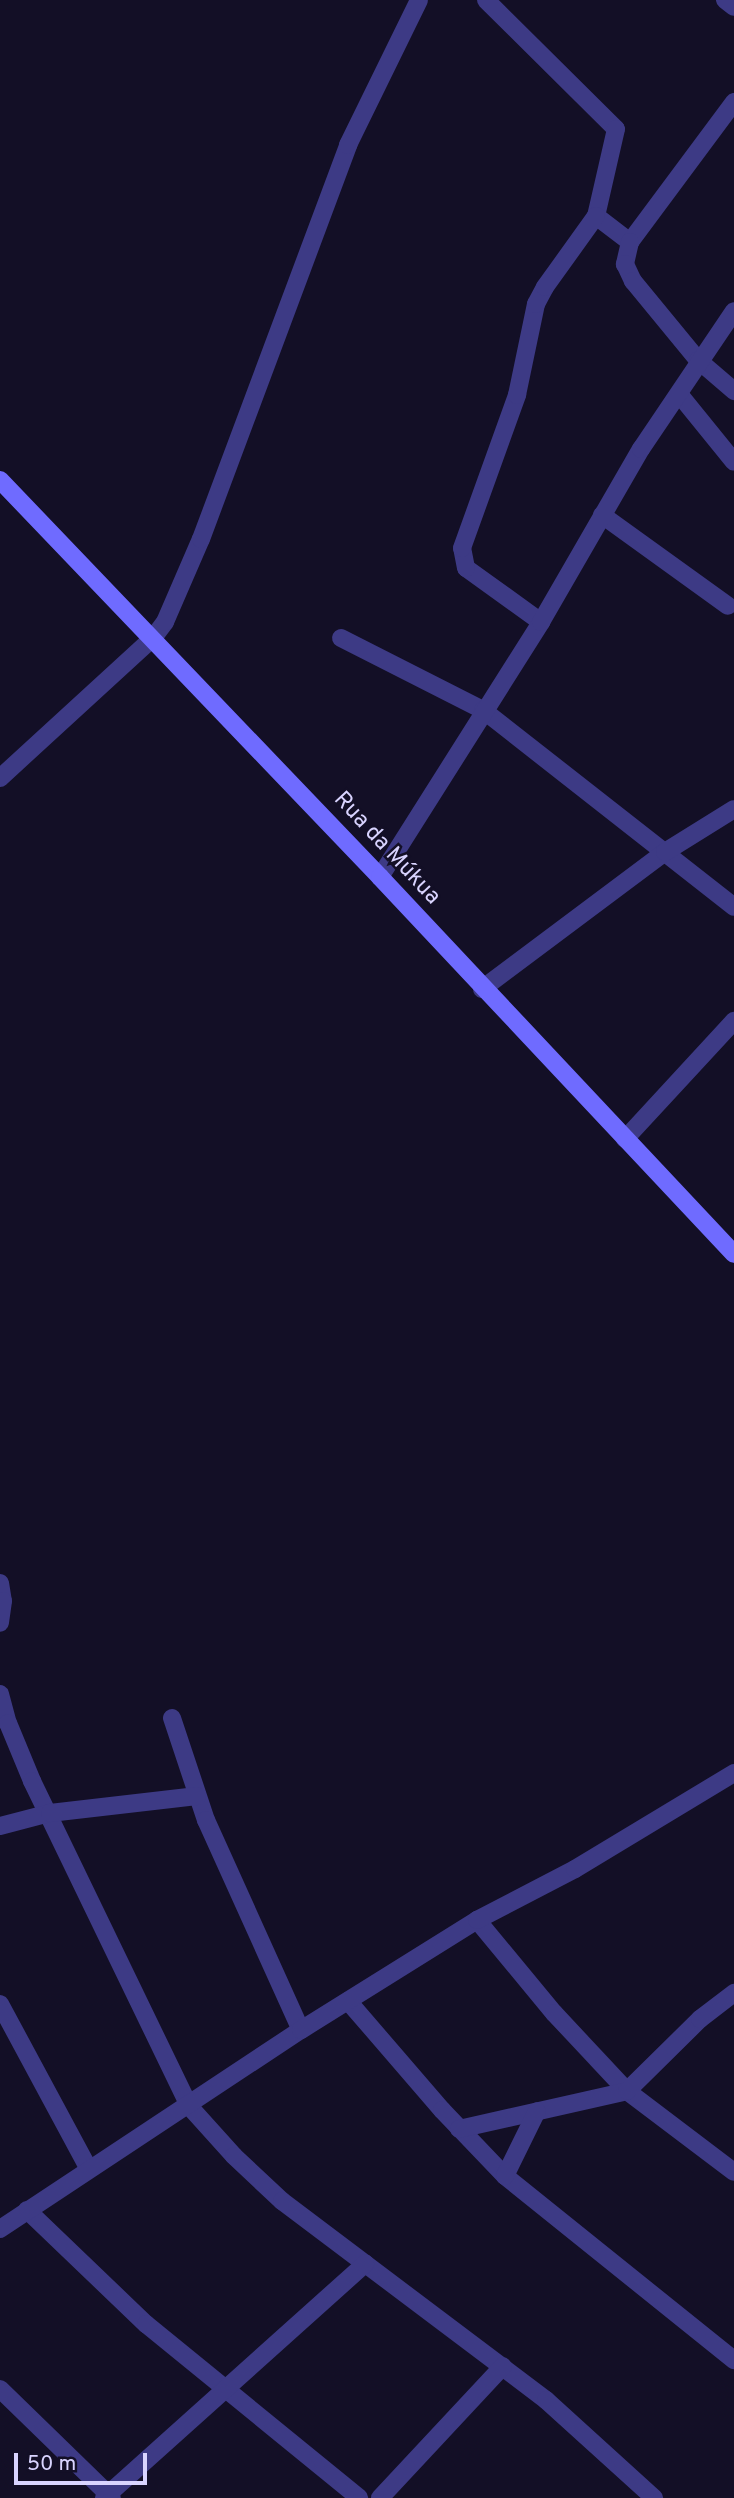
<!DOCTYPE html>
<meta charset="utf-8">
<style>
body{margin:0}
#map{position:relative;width:734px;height:2498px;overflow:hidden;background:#130f26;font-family:Overpass,sans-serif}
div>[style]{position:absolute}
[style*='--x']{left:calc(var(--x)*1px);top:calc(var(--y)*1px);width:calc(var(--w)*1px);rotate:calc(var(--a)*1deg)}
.street>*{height:18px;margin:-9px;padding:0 9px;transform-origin:9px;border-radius:9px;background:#3d3a85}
.secondary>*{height:18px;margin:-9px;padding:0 9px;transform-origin:9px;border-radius:9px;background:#6f6bff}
span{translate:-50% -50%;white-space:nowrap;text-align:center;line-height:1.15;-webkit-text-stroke:5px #130f26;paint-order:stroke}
.street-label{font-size:23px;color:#d9d4ff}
.scale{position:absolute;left:14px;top:2453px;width:133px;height:32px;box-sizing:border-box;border:4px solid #d9d4ff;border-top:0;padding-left:9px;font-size:21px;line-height:24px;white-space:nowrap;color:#d9d4ff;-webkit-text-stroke:5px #130f26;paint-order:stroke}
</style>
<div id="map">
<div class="street">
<div style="--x:486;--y:0;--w:183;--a:44.8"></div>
<div style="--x:616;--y:129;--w:89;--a:102.9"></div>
<div style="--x:596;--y:216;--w:43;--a:37.4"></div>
<div style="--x:725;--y:0;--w:11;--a:38"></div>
<div style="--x:734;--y:102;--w:174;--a:126.6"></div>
<div style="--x:630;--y:242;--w:23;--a:103"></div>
<div style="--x:625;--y:264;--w:19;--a:65"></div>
<div style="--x:633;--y:281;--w:102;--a:50.6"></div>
<div style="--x:698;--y:360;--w:48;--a:40.7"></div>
<div style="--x:679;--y:394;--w:87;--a:51"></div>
<div style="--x:602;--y:515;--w:155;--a:35.8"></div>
<div style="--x:541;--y:622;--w:92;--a:-144.2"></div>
<div style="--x:466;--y:568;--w:20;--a:-101"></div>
<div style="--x:462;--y:548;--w:163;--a:-70.2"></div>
<div style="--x:517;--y:395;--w:93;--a:-78.2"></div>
<div style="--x:536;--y:304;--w:19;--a:-62"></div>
<div style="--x:545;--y:287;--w:87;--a:-54.3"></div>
<div style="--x:341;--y:638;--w:159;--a:26.9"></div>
<div style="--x:483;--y:710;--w:319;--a:38.1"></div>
<div style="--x:0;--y:778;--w:207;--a:-42.5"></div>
<div style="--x:153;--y:638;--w:20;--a:-53"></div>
<div style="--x:165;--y:622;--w:90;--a:-66.6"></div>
<div style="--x:201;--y:539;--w:421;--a:-69.5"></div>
<div style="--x:348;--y:145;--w:161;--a:-63.9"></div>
<div style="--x:380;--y:877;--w:302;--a:-57.7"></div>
<div style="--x:541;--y:622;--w:200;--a:-60"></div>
<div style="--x:641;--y:449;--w:166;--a:-56"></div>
<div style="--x:482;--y:989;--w:229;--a:-36.8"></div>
<div style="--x:665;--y:852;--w:81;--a:-31.9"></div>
<div style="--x:625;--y:1139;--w:161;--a:-47.3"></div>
<div style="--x:0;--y:1583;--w:18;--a:81"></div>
<div style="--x:3;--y:1601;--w:22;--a:98"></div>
<div style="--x:0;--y:1694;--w:30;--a:75"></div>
<div style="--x:8;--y:1723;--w:63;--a:67.5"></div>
<div style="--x:32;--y:1781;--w:361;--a:64.2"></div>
<div style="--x:189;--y:2106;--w:67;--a:48"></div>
<div style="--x:234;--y:2156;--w:66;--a:43.2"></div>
<div style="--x:282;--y:2201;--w:331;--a:37"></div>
<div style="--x:546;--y:2400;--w:146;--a:42.2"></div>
<div style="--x:172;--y:1718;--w:108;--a:71.6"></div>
<div style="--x:206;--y:1820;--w:230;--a:65.7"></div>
<div style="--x:0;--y:1826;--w:52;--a:-14.6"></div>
<div style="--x:50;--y:1813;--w:148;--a:-6.6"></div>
<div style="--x:477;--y:1920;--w:121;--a:50.4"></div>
<div style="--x:554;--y:2013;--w:107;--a:46.9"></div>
<div style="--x:627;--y:2091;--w:134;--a:37.1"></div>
<div style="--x:348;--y:2001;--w:144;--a:49.2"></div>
<div style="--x:442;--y:2110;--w:91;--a:46.3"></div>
<div style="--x:505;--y:2176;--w:294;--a:38.8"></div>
<div style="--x:0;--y:2004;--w:187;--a:61.7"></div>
<div style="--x:459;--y:2129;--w:172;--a:-12.7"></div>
<div style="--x:627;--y:2091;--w:103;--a:-44.6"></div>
<div style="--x:700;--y:2019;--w:43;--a:-37.4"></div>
<div style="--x:505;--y:2176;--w:72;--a:-63.8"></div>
<div style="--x:27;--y:2210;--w:165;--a:43.8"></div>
<div style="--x:146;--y:2324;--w:275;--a:39.2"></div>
<div style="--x:0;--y:2229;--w:361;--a:-33.5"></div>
<div style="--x:301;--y:2030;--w:208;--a:-32"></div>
<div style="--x:477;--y:1920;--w:110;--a:-27.5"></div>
<div style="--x:575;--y:1869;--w:186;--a:-31.1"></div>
<div style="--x:0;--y:2389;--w:156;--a:44.2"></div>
<div style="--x:104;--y:2498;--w:351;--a:-41.9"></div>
<div style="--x:380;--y:2498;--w:180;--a:-47"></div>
</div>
<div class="secondary">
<div style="--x:0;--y:480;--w:550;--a:46.25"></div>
<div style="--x:380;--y:877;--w:517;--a:46.8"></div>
</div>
<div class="street-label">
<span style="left:386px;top:849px;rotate:47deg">Rua da Múkua</span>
</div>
<div class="scale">50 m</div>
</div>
